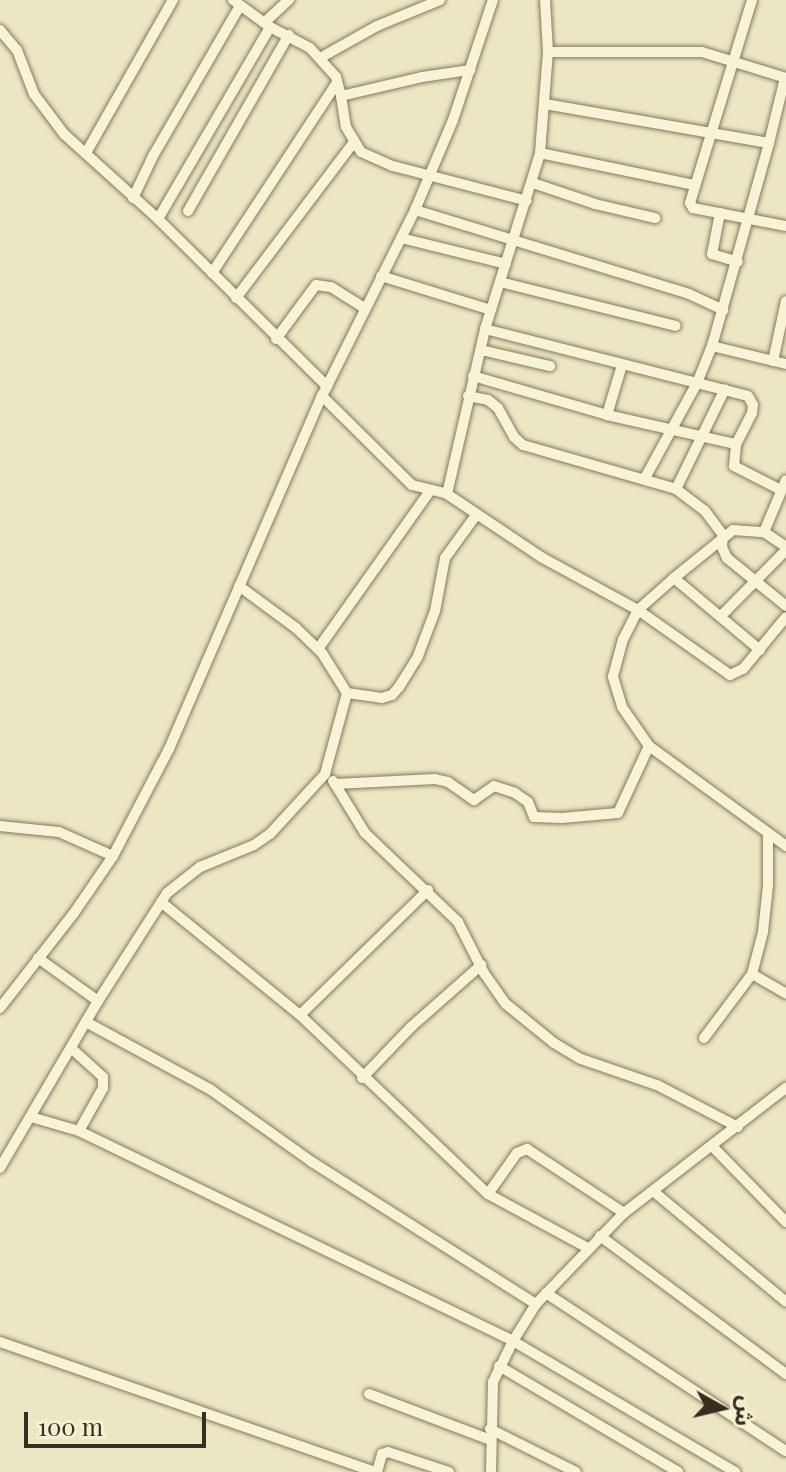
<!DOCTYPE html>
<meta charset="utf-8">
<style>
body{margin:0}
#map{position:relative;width:786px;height:1472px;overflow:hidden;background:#ece7c3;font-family:"Playfair Display","Noto Sans Arabic",serif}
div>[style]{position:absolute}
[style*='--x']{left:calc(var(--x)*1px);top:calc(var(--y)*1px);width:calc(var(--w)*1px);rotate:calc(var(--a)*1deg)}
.roads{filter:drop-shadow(0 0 2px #86795b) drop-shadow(0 0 2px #86795b)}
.minor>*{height:10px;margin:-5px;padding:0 5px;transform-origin:5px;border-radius:5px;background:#f7f3d6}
span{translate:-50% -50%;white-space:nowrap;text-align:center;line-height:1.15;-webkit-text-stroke:8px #f4f0d2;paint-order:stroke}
.north{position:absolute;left:682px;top:1368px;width:80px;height:80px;-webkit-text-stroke:6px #f4f0d2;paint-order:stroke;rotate:98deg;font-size:22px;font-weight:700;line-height:32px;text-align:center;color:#362e1e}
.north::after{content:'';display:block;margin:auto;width:28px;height:36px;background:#362e1e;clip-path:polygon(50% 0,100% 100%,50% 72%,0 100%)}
.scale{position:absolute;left:24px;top:1412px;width:182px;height:36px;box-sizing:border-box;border:4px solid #362e1e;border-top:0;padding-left:10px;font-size:24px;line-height:28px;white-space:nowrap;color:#362e1e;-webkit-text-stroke:6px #f4f0d2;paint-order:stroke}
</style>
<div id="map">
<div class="roads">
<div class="minor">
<div style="--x:233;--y:0;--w:46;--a:36.1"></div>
<div style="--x:270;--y:27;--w:45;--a:27.7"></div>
<div style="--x:310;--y:48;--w:39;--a:48"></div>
<div style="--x:336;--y:77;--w:20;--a:75"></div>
<div style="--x:341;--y:96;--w:83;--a:-13.2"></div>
<div style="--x:422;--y:77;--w:49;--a:-8.3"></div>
<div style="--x:752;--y:0;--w:212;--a:107"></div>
<div style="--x:690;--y:203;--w:6;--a:59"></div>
<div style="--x:693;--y:208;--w:95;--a:11"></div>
<div style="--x:265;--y:22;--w:33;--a:-43"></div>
<div style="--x:0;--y:30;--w:26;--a:50"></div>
<div style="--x:17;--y:50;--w:47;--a:68.9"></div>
<div style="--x:34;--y:94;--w:50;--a:53.1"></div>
<div style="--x:64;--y:134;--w:127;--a:42.1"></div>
<div style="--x:158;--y:219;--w:238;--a:44.7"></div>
<div style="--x:548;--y:52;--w:154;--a:0"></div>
<div style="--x:702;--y:52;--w:88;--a:17.2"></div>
<div style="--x:320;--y:58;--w:65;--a:-29.3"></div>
<div style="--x:377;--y:26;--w:68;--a:-22.4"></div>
<div style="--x:341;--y:96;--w:31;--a:81"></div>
<div style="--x:346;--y:127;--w:29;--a:59"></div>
<div style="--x:361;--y:152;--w:35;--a:24"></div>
<div style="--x:393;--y:166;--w:138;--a:14.6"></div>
<div style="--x:545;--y:104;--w:227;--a:9.9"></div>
<div style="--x:769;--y:143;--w:67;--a:-76.2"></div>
<div style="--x:86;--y:153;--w:176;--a:-60.4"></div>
<div style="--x:540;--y:153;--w:157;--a:11.7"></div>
<div style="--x:533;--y:183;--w:65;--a:18.7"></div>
<div style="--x:595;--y:204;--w:62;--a:13.1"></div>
<div style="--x:133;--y:198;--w:47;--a:-64.5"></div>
<div style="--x:153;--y:156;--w:173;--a:-59.9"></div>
<div style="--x:415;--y:210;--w:287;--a:17"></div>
<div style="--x:689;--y:294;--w:38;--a:25"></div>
<div style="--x:188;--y:211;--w:203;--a:-60.2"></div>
<div style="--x:720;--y:213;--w:42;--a:101"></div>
<div style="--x:712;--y:254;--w:27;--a:17"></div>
<div style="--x:158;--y:219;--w:222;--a:-59.7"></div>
<div style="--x:401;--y:238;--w:108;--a:13.9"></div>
<div style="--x:212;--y:273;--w:227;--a:-56.7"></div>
<div style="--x:381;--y:276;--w:115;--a:17.2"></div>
<div style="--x:500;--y:282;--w:181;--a:14"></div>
<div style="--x:236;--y:298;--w:196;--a:-52.9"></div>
<div style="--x:485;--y:329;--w:271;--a:14.3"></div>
<div style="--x:748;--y:396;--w:10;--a:61"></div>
<div style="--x:753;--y:405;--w:8;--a:97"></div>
<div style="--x:752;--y:413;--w:35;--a:117"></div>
<div style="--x:736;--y:444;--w:22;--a:95"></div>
<div style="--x:734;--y:466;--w:53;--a:27.1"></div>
<div style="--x:276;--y:339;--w:67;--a:-53.5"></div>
<div style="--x:316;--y:285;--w:15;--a:8"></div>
<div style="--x:331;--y:287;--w:38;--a:32"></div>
<div style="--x:712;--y:346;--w:76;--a:13.7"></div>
<div style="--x:481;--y:350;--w:71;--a:13.1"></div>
<div style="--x:773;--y:361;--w:61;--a:-77.8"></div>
<div style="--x:473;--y:376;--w:140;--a:16.2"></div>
<div style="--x:607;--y:415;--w:132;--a:12.7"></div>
<div style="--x:322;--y:396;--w:127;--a:44.7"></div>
<div style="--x:412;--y:485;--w:36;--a:14"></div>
<div style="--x:447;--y:494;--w:113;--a:33.8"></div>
<div style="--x:541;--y:557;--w:111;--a:28.7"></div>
<div style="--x:638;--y:610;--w:113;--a:35.2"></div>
<div style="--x:730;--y:675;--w:14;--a:-25"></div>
<div style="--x:743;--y:669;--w:67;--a:-50.4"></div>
<div style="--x:468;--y:396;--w:20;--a:11"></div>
<div style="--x:488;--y:400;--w:13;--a:39"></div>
<div style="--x:498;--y:408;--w:33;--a:61"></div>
<div style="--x:514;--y:437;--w:12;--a:42"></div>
<div style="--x:523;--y:445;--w:159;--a:16"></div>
<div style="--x:676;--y:489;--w:36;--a:37"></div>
<div style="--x:705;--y:511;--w:30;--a:53"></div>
<div style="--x:723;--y:535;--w:12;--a:95"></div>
<div style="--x:722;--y:547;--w:12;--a:66"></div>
<div style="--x:727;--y:558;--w:76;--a:39.1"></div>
<div style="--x:607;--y:415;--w:52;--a:-73.3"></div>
<div style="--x:645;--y:478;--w:108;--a:-61.3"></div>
<div style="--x:697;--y:383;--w:40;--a:-68"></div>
<div style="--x:712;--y:346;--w:211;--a:-74.3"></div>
<div style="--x:676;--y:489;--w:111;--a:-63.9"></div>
<div style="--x:447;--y:494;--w:169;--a:-77"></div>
<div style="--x:485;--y:329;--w:184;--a:-72.6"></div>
<div style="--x:540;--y:153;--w:101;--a:-85.5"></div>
<div style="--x:548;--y:52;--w:52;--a:-93.3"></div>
<div style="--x:764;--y:532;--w:56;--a:-67.1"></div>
<div style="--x:674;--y:578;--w:76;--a:-39.1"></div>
<div style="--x:733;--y:530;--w:31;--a:4"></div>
<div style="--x:764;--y:532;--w:27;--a:34"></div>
<div style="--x:239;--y:586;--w:71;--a:36.4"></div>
<div style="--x:296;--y:628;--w:36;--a:44"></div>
<div style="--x:322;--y:653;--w:47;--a:58"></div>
<div style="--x:721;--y:616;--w:93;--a:-45.4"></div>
<div style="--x:318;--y:649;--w:192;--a:-54.7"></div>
<div style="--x:760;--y:650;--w:112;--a:-140.1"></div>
<div style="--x:674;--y:578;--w:48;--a:138.4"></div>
<div style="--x:638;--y:610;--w:33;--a:117"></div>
<div style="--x:623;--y:639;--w:39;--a:105"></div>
<div style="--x:613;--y:677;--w:31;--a:73"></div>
<div style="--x:622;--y:707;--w:47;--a:55.3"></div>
<div style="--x:649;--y:746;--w:170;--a:36.1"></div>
<div style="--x:333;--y:781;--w:4;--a:56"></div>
<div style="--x:335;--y:784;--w:100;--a:-2.9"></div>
<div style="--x:435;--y:779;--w:13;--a:13"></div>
<div style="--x:448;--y:782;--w:32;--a:35"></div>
<div style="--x:474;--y:800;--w:24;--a:-35"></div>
<div style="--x:494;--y:786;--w:22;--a:18"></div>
<div style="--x:515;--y:793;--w:16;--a:35"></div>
<div style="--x:528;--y:802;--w:16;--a:68"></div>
<div style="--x:534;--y:817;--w:28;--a:2"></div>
<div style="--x:562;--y:818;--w:56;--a:-5.1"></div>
<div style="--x:618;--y:813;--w:74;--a:-65.2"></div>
<div style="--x:335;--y:784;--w:57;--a:58.5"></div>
<div style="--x:365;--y:833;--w:129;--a:43.7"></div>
<div style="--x:458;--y:922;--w:57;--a:63"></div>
<div style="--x:484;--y:973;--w:38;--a:55"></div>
<div style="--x:506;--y:1004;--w:62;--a:39.1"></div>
<div style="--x:554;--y:1043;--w:31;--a:31"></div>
<div style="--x:581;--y:1059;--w:80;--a:18.9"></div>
<div style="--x:657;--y:1085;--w:91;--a:27.4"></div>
<div style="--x:0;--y:826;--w:59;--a:5.8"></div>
<div style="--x:59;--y:832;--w:59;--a:24"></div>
<div style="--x:161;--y:902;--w:179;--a:39.1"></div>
<div style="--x:300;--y:1015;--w:260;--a:43.6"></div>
<div style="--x:488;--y:1194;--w:114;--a:28.4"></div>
<div style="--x:38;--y:958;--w:74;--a:35.6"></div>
<div style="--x:752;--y:974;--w:43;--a:-75.3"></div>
<div style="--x:763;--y:932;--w:47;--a:-83.9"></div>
<div style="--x:768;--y:885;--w:52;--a:-90"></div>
<div style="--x:0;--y:1008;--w:120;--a:-52.1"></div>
<div style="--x:74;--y:913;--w:69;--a:-55.6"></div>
<div style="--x:113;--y:856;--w:121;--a:-62.4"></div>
<div style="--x:169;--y:749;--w:385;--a:-66.6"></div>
<div style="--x:322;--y:396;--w:208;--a:-63.4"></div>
<div style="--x:415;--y:210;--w:98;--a:-67.1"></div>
<div style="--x:453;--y:120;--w:126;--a:-71.6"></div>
<div style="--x:300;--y:1015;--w:179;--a:-44.3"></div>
<div style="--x:86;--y:1022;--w:142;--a:28.5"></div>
<div style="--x:211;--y:1090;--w:124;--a:35.5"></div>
<div style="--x:312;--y:1162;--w:265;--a:32.4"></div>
<div style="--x:704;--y:1038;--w:80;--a:-53.1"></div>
<div style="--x:752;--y:974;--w:39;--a:30"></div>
<div style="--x:71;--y:1048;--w:43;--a:42.2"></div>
<div style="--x:103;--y:1077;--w:11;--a:90"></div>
<div style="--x:103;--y:1088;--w:49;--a:119.2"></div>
<div style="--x:362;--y:1078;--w:71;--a:-46.1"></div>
<div style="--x:411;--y:1027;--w:94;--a:-41.5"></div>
<div style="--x:31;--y:1117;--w:50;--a:16.3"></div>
<div style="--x:79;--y:1131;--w:482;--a:25.8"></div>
<div style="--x:513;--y:1341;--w:258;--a:30.5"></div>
<div style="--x:713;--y:1147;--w:105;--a:45.8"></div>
<div style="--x:0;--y:1168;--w:194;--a:-59.6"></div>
<div style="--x:98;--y:1001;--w:128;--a:-57.4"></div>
<div style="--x:167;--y:893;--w:42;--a:-38.2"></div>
<div style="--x:200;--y:867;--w:58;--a:-22.2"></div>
<div style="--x:254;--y:845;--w:19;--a:-35"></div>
<div style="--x:270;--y:834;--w:81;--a:-47.5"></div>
<div style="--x:325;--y:774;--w:84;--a:-74.8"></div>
<div style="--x:347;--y:693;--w:35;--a:8"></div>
<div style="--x:382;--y:698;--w:10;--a:-17"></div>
<div style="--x:392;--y:695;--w:11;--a:-49"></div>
<div style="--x:399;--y:687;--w:36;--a:-58"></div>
<div style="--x:418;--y:656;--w:48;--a:-69.3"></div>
<div style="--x:435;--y:611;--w:54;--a:-79.3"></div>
<div style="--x:445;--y:558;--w:54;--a:-54"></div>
<div style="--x:653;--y:1191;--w:173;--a:39.8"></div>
<div style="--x:488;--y:1194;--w:50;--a:-54.7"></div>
<div style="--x:517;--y:1153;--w:11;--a:-22"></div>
<div style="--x:527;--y:1149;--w:116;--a:33.4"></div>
<div style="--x:600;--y:1236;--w:232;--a:36.6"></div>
<div style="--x:546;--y:1293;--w:287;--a:33.4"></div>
<div style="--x:0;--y:1342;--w:397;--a:19.1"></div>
<div style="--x:499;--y:1366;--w:208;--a:30.6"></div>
<div style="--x:369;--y:1394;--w:130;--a:20.7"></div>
<div style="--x:490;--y:1429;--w:96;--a:26.6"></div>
<div style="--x:377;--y:1472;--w:19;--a:-74"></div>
<div style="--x:382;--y:1454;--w:6;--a:-18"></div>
<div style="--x:388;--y:1452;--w:64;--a:18.2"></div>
<div style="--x:491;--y:1472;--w:90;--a:-88.7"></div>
<div style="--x:493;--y:1382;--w:46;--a:-64"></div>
<div style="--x:513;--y:1341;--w:44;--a:-58.1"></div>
<div style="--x:536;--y:1304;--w:127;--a:-46"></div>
<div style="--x:624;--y:1213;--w:205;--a:-37.7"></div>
</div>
</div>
<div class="north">ش</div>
<div class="scale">100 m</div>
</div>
